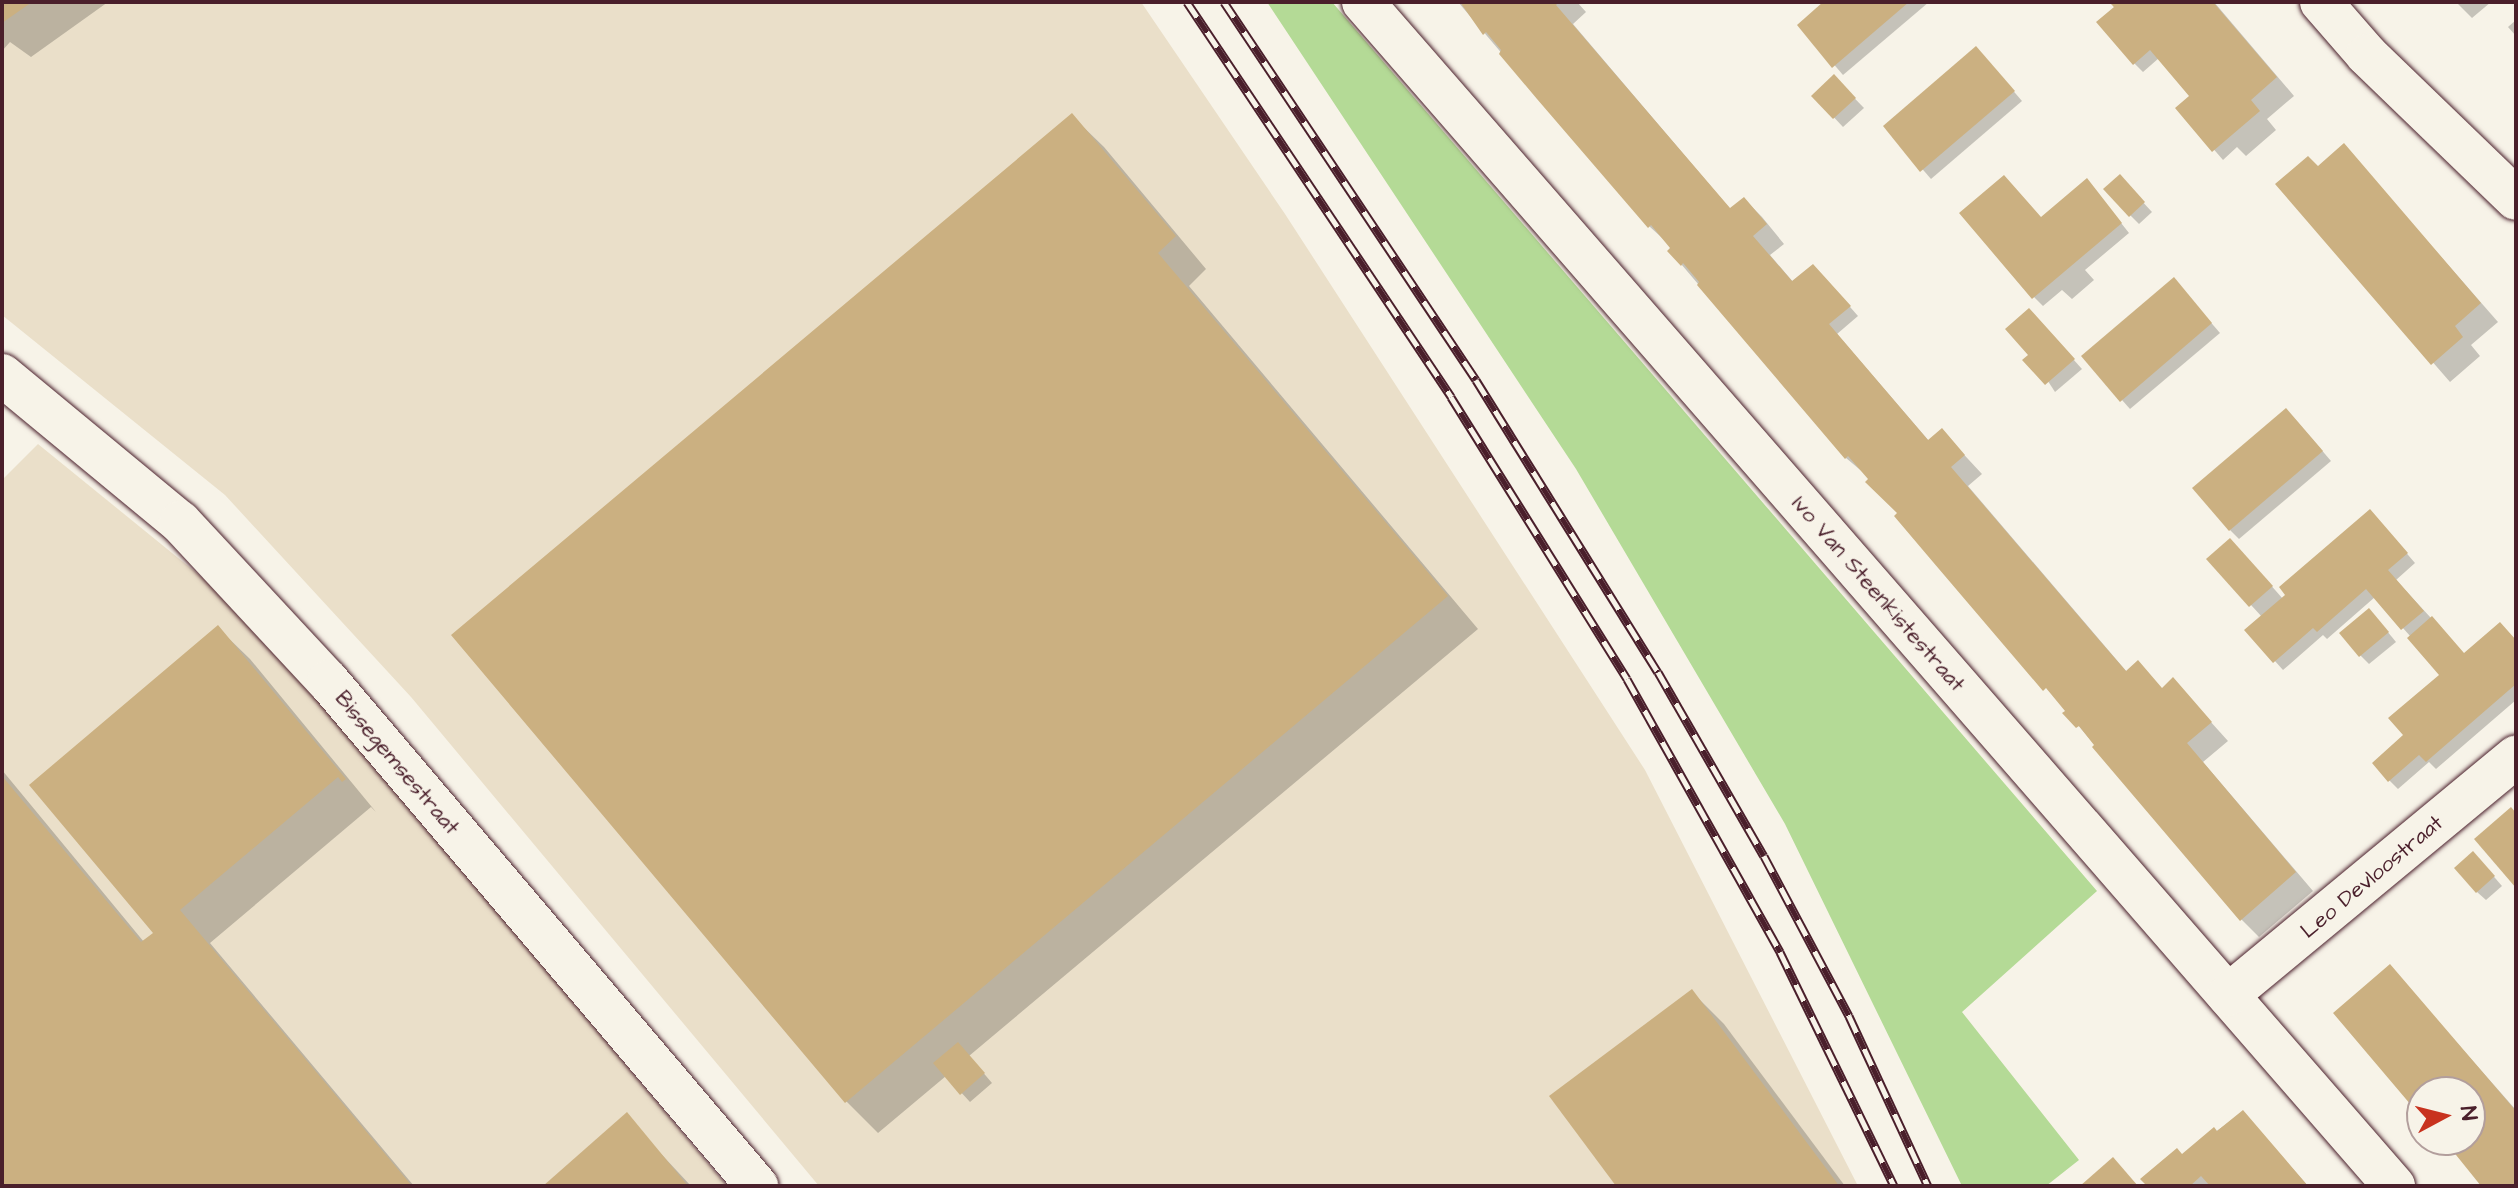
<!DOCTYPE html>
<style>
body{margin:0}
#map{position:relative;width:2518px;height:1188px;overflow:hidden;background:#f7f3e8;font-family:"Architects Daughter",sans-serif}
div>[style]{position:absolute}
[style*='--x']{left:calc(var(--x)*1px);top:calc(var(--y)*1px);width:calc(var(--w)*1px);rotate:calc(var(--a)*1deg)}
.built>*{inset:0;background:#eadfc9}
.green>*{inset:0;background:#b4da96}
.shadow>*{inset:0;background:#0003}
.building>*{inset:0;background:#cbb081}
.roads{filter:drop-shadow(0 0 2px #4a1f2b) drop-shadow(0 0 2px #4a1f2b)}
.minor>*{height:42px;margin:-21px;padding:0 21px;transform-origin:21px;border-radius:21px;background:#f7f3e8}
.rail>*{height:9px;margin-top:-4.5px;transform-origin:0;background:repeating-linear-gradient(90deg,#f7f3e8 0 18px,#4a1f2b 0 36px);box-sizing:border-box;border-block:2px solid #4a1f2b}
span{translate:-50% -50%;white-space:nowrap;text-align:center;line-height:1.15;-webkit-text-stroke:7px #f7f3e8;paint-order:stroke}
.street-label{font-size:22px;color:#4a1f2b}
.frame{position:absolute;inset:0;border:4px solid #4a1f2b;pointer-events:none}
.north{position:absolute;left:2406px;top:1076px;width:80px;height:80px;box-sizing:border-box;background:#f7f3e8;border:2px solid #b29e9c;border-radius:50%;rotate:83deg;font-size:22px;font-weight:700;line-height:32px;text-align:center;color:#4a1f2b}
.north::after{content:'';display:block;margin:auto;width:28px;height:36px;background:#c8321e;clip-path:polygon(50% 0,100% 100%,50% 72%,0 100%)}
</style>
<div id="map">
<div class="built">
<div style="clip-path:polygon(2px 2px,1141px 2px,1285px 214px,1645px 770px,1858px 1186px,819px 1186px,411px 697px,225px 495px,2px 315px)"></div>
<div style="clip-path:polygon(38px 444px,236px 605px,381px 772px,727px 1186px,2px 1186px,2px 480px)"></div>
</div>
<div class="green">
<div style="clip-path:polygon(1267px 2px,1332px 2px,2097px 891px,1962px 1012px,2079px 1160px,2046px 1186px,1962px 1186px,1785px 824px,1576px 469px)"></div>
</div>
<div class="shadow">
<div style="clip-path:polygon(2px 2px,108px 2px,31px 57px,10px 42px,2px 51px)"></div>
<div style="clip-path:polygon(1458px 2px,1577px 2px,1586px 12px,1573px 24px,1731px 210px,1744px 199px,1762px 217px,1784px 244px,1770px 255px,1794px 283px,1822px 275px,1858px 316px,1837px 334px,1929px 441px,1942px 431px,1982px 474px,1968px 486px,2127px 672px,2163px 689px,2173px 680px,2228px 741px,2203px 762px,2313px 891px,2259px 937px,2241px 919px,1871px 479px,1846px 458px,1670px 251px,1673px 248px,1649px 226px)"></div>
<div style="clip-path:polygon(1827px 2px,1929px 2px,1843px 75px,1800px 25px)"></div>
<div style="clip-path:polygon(2112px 2px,2214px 2px,2294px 96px,2267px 119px,2276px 130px,2246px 156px,2237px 147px,2223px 160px,2178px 108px,2199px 104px,2159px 58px,2143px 72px,2134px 63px)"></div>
<div style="clip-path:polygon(2456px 2px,2491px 2px,2472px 18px)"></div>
<div style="clip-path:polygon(2516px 20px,2516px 36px,2508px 27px)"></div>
<div style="clip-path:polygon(1985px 58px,2022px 101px,1931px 179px,1885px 126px)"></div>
<div style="clip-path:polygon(1834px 77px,1864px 108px,1843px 127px,1814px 96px)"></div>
<div style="clip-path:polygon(1072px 116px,1104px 147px,1206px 269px,1189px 286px,1478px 629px,969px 1056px,992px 1083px,970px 1102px,946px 1076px,878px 1133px,846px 1101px)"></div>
<div style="clip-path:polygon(2344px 146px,2498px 322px,2471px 345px,2480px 356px,2450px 382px,2278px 184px,2318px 169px)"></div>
<div style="clip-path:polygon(2004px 177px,2042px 219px,2087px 180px,2129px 233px,2085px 270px,2094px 280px,2072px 299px,2062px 290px,2043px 306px,2034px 297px)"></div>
<div style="clip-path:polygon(2128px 186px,2152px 212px,2139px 224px,2130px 215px)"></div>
<div style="clip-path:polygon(2182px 289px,2220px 333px,2130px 409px,2122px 400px)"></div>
<div style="clip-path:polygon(2037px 319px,2082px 369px,2055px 392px,2031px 355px)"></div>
<div style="clip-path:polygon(2295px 419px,2331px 461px,2239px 539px,2230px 530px)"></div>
<div style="clip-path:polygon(2378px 520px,2415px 563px,2396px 580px,2465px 655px,2516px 642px,2516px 700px,2436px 769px,2429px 762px,2398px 789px,2389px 780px,2406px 735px,2442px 675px,2411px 637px,2375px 597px,2327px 639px,2323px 635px,2283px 670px,2247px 630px,2262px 617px,2209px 559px,2239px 549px,2283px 599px)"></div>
<div style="clip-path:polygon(2378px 620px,2396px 642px,2369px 664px,2360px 655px)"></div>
<div style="clip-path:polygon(218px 628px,250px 659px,376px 812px,371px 807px,210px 943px,414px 1186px,2px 1186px,2px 770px,144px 942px,155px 933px)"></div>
<div style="clip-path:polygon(2482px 863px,2502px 886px,2486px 900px,2477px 892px)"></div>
<div style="clip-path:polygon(2390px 967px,2516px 1110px,2516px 1186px,2484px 1186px,2445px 1140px,2470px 1140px,2470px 1092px,2422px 1092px,2422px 1114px)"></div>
<div style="clip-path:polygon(1692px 992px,1724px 1024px,1845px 1186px,1618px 1186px)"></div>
<div style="clip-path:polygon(2243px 1112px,2308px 1186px,2149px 1186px,2182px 1156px)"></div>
<div style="clip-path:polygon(650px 1142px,691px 1186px,546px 1186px)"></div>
</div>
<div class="building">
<div style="clip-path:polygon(2px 2px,32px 2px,2px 23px)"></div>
<div style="clip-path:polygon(1460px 2px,1559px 2px,1556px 5px,1730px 208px,1744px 197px,1767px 224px,1753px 236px,1792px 281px,1813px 264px,1851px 306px,1829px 324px,1928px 440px,1942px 428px,1965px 455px,1951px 467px,2100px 641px,2126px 671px,2138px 660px,2162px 688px,2173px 677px,2212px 722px,2187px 743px,2296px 872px,2240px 921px,2092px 747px,2094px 745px,2079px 726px,2076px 728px,2062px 713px,2065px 711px,2046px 688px,2043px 691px,1933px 562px,1894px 516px,1897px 513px,1865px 482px,1868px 479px,1848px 456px,1845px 459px,1697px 285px,1699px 282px,1683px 263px,1681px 266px,1667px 251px,1670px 248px,1651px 225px,1648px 228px,1537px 99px,1499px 54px,1501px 50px,1486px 32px,1483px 35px)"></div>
<div style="clip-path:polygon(1823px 2px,1909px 2px,1832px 68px,1797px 25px)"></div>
<div style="clip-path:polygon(2109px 2px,2213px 2px,2277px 77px,2251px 100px,2260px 111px,2212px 152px,2175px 108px,2189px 96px,2150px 50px,2133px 65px,2096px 22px,2114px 7px)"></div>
<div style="clip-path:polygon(1976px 46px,2015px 91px,1920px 172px,1883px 126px)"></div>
<div style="clip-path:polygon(1834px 74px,1856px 98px,1833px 119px,1811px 96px)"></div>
<div style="clip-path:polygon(1072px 113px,1176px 236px,1158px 253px,1448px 596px,845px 1103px,451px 635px)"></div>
<div style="clip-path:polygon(2344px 143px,2481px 303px,2455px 326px,2463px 337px,2431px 365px,2275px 184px,2308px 156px,2318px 166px)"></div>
<div style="clip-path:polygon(2120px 174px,2145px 202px,2129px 217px,2103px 189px)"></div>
<div style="clip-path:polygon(2004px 175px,2041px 217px,2087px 178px,2122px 223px,2032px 299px,1959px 213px)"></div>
<div style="clip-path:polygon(2174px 277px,2212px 323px,2120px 402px,2081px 356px)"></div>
<div style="clip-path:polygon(2029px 308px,2075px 359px,2045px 385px,2022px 360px,2028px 355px,2005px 329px)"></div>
<div style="clip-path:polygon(2286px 408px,2323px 451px,2229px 531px,2192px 488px)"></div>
<div style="clip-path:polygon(2370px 509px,2408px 553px,2388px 570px,2424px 611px,2401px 630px,2366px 589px,2317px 632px,2313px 628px,2273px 663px,2244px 630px,2285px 595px,2279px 587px)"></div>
<div style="clip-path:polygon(2230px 538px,2273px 586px,2249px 607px,2206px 559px)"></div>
<div style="clip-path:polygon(2369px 608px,2389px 632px,2359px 657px,2339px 633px)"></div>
<div style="clip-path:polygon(2432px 616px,2464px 653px,2500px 622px,2516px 640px,2516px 684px,2426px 762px,2419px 755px,2388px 782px,2372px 763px,2403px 735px,2388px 718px,2439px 675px,2407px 638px)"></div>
<div style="clip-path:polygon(218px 625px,346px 779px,342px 782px,338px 777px,180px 910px,412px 1186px,2px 1186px,2px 776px,141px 942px,153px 933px,29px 785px)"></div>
<div style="clip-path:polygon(2511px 807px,2516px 813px,2516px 888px,2474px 839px)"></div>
<div style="clip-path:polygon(2473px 851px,2495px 876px,2476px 893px,2454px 868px)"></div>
<div style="clip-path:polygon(2390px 964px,2516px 1111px,2516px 1186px,2481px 1186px,2444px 1140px,2470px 1140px,2470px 1092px,2422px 1092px,2422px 1118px,2333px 1013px)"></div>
<div style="clip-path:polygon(1692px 989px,1837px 1183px,1838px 1186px,1616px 1186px,1549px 1096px)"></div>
<div style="clip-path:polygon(958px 1042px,985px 1073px,960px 1095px,933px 1063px)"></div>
<div style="clip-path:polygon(2243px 1110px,2308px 1186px,2210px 1186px,2201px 1176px,2190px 1186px,2147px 1186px,2140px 1179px,2177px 1148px,2182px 1154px,2214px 1127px,2217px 1131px)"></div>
<div style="clip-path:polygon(627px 1112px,688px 1186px,543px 1186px)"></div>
<div style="clip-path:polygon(2113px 1157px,2138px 1186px,2080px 1186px)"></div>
</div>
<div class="roads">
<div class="minor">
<div style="--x:1363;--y:2;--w:1570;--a:48.95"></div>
<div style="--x:2321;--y:2;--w:70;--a:49"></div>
<div style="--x:2367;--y:55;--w:207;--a:44"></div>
<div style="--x:2;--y:375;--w:231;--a:39.6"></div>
<div style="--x:180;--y:522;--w:217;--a:47.1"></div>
<div style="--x:328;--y:681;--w:663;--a:49.65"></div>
<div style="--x:2228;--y:995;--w:374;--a:-39.6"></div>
</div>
</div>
<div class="rail">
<div style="--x:1187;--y:2;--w:475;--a:56.2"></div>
<div style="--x:1451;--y:397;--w:332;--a:58"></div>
<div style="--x:1627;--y:679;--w:313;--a:60.7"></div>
<div style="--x:1780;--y:952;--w:260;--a:64"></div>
<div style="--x:1224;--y:2;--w:454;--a:56.3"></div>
<div style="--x:1476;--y:380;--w:344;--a:58.1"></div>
<div style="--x:1658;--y:672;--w:212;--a:60.1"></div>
<div style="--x:1764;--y:856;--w:181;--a:62"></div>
<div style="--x:1849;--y:1016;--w:187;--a:65.1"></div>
</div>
<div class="street-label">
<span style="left:1878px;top:594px;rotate:49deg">Ivo Van Steenkistestraat</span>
<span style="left:397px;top:763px;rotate:50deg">Bissegemsestraat</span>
<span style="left:2372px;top:877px;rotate:-40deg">Leo Devloostraat</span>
</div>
<div class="frame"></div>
<div class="north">N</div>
</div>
